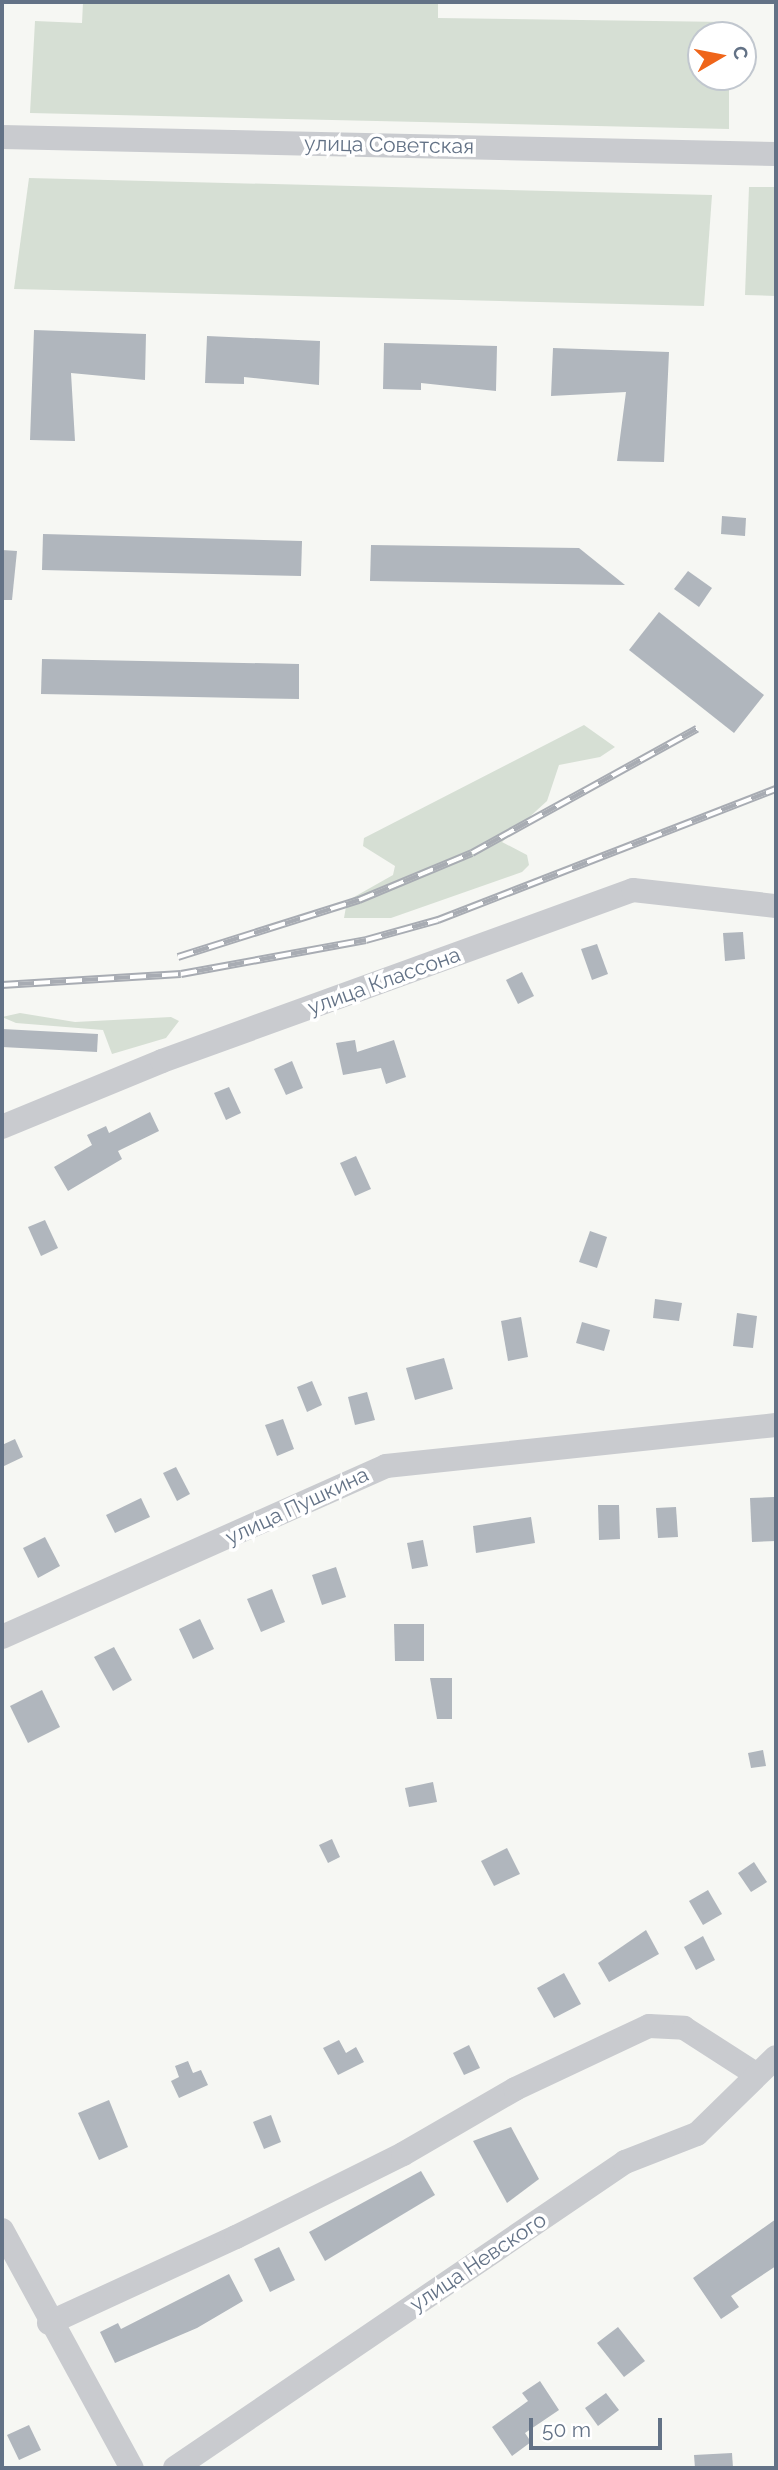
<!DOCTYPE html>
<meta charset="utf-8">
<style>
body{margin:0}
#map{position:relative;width:778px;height:2470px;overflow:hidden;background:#f6f7f3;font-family:Raleway,sans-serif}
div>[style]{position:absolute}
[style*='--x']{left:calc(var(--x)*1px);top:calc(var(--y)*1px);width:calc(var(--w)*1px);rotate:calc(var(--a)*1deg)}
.green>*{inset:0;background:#d6dfd4}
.building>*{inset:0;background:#b0b6bd}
.minor>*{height:24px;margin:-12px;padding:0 12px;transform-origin:12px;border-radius:12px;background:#c9cbcf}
.rail>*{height:8px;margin-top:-4px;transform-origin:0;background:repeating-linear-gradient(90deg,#fff 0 16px,#a8acb3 0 32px);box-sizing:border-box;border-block:2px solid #a8acb3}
span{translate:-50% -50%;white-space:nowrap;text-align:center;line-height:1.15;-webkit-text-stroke:7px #fff;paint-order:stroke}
.street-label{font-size:21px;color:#637286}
.frame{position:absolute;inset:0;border:4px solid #637286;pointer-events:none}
.north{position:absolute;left:687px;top:21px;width:70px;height:70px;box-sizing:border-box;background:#fff;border:2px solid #c1c7cf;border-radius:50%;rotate:80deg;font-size:19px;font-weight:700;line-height:28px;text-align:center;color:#637286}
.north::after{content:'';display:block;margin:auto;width:24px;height:32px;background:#ef651a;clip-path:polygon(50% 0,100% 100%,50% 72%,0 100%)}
.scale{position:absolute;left:529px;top:2418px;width:133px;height:32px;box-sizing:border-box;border:4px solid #637286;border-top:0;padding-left:9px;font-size:21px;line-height:24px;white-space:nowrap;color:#637286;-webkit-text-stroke:5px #fff;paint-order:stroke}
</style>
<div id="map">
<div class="green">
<div style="clip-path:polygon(83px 2px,438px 2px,438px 18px,728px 22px,728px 35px,701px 35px,701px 77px,729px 77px,729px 129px,30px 113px,35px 21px,82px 23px)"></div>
<div style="clip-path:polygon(29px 178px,712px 195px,704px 306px,14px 289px)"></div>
<div style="clip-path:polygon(749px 187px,776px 187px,776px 296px,745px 295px)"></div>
<div style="clip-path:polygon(584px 725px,615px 747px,600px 757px,559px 765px,547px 801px,502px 842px,527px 855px,529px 865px,522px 872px,391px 918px,344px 918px,347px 901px,393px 875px,395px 866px,363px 846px,364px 838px)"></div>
<div style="clip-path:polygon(20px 1013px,75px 1022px,171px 1017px,179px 1021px,166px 1038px,112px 1054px,103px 1030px,16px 1023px,2px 1017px)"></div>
</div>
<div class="building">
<div style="clip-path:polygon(34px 330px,146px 334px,145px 380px,71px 373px,75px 441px,30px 440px)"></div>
<div style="clip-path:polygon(207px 336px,320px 341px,319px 385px,244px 377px,244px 384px,205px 383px)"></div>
<div style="clip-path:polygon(384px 343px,497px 346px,496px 391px,421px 383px,421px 390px,383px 389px)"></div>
<div style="clip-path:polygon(553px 348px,669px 352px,664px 462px,617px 461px,626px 392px,551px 396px)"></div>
<div style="clip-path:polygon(722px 516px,746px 518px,745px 536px,721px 534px)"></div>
<div style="clip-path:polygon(43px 534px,302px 541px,301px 576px,42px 570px)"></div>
<div style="clip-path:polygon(371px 545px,579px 548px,625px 585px,370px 581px)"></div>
<div style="clip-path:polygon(2px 550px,17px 551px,12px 600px,2px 600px)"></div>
<div style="clip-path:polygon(688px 571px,712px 588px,699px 607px,674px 589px)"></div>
<div style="clip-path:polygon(659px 612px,764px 695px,734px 733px,629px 650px)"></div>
<div style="clip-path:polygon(42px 659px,299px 664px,299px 699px,41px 694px)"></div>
<div style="clip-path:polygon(743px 932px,745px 959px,725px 961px,723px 933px)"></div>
<div style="clip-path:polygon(597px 944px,608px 974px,592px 980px,581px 949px)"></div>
<div style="clip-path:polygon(522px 972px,534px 996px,518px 1004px,506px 980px)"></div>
<div style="clip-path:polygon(2px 1029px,98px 1034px,97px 1052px,2px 1047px)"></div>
<div style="clip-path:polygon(355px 1040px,357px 1052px,394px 1040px,406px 1077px,386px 1084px,381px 1068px,343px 1075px,336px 1043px)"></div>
<div style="clip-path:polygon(292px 1061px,303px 1088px,286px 1095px,274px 1069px)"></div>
<div style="clip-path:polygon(229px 1087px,241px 1113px,226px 1120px,214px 1093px)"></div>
<div style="clip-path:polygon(150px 1112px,159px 1131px,118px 1151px,122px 1159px,68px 1191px,54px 1167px,92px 1145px,87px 1135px,106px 1126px,109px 1133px)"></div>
<div style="clip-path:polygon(356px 1156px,371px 1189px,355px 1196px,340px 1163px)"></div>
<div style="clip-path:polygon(45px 1220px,58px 1248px,41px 1256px,28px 1227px)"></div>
<div style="clip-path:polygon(590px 1231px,607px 1237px,597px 1268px,579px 1262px)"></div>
<div style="clip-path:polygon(655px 1299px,682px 1303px,679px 1321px,653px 1318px)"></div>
<div style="clip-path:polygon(737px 1313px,757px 1316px,753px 1348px,733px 1346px)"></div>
<div style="clip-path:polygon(521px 1317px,528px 1357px,508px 1361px,501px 1321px)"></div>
<div style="clip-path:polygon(582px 1322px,610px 1330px,604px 1351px,576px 1343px)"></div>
<div style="clip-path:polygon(444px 1358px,453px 1389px,415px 1400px,406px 1368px)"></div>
<div style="clip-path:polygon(312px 1381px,322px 1405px,307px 1412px,297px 1387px)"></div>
<div style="clip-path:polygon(367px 1392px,375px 1420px,355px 1425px,348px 1397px)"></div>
<div style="clip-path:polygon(283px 1419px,294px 1449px,277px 1456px,265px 1425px)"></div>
<div style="clip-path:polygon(15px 1439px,23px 1457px,2px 1467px,2px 1445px)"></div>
<div style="clip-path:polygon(176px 1467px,190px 1494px,177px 1501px,163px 1473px)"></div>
<div style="clip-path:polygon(774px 1497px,776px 1541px,752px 1542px,750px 1498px)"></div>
<div style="clip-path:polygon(141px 1498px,150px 1517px,115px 1533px,106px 1515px)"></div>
<div style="clip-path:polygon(598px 1505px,619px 1505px,620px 1539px,599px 1540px)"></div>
<div style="clip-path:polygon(676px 1507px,678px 1537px,658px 1538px,656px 1508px)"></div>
<div style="clip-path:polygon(531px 1517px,535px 1543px,476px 1553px,473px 1526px)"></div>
<div style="clip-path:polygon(45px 1537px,60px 1566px,38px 1578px,23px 1548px)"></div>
<div style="clip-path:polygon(423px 1540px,428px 1566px,412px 1569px,407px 1543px)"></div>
<div style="clip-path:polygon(336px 1567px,346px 1597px,322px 1605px,312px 1575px)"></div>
<div style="clip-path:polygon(272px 1589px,285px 1622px,261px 1632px,247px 1599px)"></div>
<div style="clip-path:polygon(200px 1619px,214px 1649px,193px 1659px,179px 1629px)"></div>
<div style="clip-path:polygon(394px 1624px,424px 1624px,424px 1661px,395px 1661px)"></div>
<div style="clip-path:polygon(114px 1647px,132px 1680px,113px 1691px,94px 1657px)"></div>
<div style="clip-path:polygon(430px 1678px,452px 1678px,452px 1719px,437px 1719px)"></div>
<div style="clip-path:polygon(42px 1690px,60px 1727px,28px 1743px,10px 1706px)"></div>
<div style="clip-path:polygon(763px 1750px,766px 1766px,751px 1768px,748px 1753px)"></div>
<div style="clip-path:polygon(433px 1782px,437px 1802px,409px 1807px,405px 1788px)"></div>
<div style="clip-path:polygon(332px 1839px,340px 1857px,328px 1863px,319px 1845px)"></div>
<div style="clip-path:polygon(507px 1848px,520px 1874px,494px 1886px,481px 1861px)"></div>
<div style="clip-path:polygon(754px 1862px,767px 1882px,751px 1892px,738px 1873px)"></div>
<div style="clip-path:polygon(708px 1890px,722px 1914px,703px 1925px,689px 1901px)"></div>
<div style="clip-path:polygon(646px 1930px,659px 1954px,609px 1982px,598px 1963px)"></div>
<div style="clip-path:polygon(703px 1936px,715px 1960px,696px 1970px,684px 1947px)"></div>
<div style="clip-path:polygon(564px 1973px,581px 2004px,554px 2018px,537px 1988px)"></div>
<div style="clip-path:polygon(339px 2040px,346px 2053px,356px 2047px,364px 2062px,338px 2075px,323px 2048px)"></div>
<div style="clip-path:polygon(469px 2045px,480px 2068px,464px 2075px,453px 2053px)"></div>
<div style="clip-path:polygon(188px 2061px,193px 2073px,201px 2070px,208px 2085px,179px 2098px,171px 2081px,179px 2077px,175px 2066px)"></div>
<div style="clip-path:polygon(109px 2100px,128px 2147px,99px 2160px,78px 2113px)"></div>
<div style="clip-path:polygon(271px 2115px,281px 2142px,264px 2149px,253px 2122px)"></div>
<div style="clip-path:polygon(511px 2127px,539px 2179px,507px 2203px,473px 2141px)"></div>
<div style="clip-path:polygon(421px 2171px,435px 2195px,325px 2261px,309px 2232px)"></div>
<div style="clip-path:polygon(776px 2219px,776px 2266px,731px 2296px,739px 2307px,721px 2319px,693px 2278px)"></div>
<div style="clip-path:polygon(279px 2247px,295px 2280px,270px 2292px,254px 2259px)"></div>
<div style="clip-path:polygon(229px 2274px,243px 2301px,197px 2328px,115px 2363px,100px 2332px,118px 2323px,121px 2329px)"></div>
<div style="clip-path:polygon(618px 2327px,645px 2361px,624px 2377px,597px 2343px)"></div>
<div style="clip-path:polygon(540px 2381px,559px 2410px,525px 2433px,531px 2442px,512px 2456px,492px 2427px,528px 2401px,522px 2393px)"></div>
<div style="clip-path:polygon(606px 2393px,619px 2410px,598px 2426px,585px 2408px)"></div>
<div style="clip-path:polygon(29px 2425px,41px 2450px,19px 2460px,7px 2435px)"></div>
<div style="clip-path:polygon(732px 2453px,733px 2468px,695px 2468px,694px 2455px)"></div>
</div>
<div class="minor">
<div style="--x:2;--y:137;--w:774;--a:1.26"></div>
<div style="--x:2;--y:1127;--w:173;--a:-22.4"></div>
<div style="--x:162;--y:1061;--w:501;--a:-19.95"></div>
<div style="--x:633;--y:890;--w:144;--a:6.4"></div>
<div style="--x:2;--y:1637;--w:420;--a:-24"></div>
<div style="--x:386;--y:1466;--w:392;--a:-6"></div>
<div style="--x:2;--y:2230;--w:271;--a:61.4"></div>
<div style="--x:49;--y:2323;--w:206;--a:-24.7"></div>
<div style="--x:236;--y:2237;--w:186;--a:-26.4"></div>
<div style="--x:403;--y:2154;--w:129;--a:-30.1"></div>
<div style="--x:515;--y:2089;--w:148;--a:-25.2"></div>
<div style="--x:649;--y:2026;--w:35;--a:3"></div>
<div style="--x:684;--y:2028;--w:83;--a:32.7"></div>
<div style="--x:175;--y:2468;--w:544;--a:-34.22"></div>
<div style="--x:625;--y:2162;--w:77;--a:-21.3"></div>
<div style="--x:697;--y:2134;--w:110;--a:-44.3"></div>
</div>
<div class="rail">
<div style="--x:178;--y:957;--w:190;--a:-17.5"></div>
<div style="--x:359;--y:900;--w:122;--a:-22.6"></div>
<div style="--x:472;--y:853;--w:257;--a:-28.9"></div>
<div style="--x:2;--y:985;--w:179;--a:-3.5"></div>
<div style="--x:181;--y:974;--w:188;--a:-10.4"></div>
<div style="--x:366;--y:940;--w:75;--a:-15.5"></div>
<div style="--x:438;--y:920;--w:362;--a:-21.2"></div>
</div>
<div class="street-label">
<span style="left:389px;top:145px;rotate:1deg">улица Советская</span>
<span style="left:384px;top:981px;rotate:-20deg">улица Классона</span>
<span style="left:297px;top:1506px;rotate:-25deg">улица Пушкина</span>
<span style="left:478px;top:2262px;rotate:-34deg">улица Невского</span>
</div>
<div class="frame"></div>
<div class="north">С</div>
<div class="scale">50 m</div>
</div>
